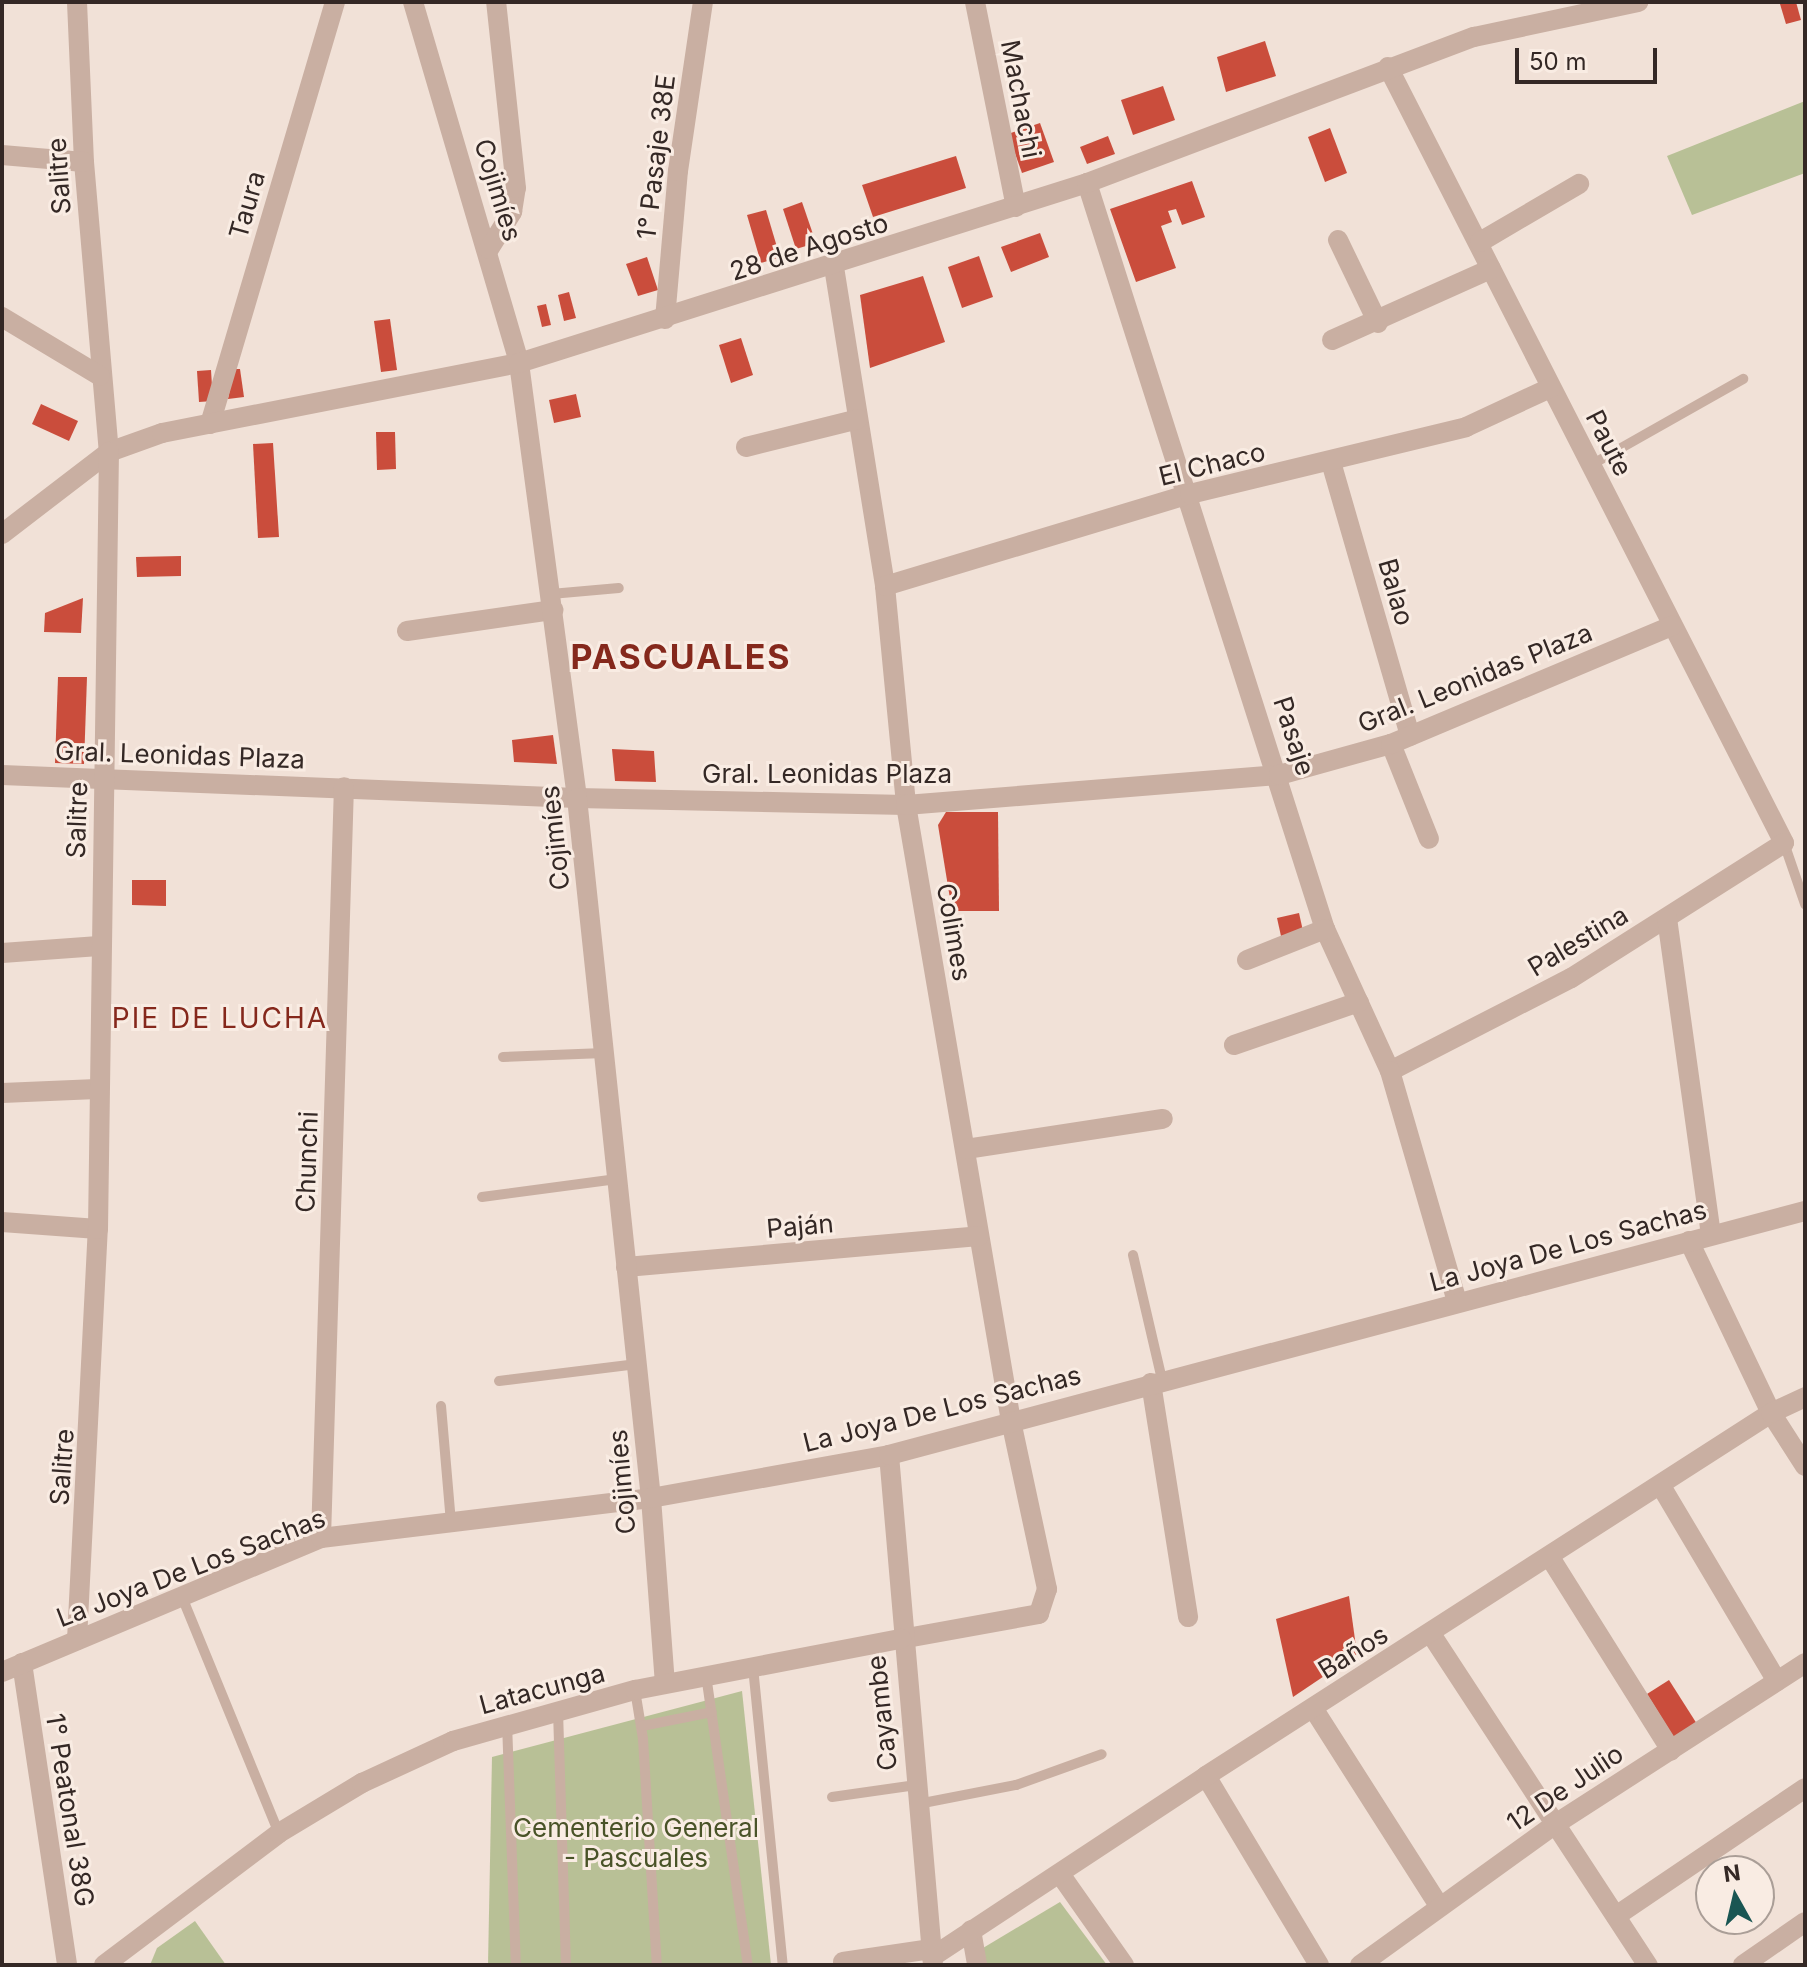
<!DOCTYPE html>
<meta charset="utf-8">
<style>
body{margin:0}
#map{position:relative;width:1807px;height:1967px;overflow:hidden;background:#f1e1d7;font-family:Inter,sans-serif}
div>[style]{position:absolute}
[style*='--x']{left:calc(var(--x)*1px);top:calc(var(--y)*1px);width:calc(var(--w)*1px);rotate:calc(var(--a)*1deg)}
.green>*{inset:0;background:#b8c096}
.building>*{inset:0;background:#ca4d3c}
.service>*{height:10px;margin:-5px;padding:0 5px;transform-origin:5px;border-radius:5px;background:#c9afa2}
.minor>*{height:20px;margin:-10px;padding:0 10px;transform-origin:10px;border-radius:10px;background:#c9afa2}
.tertiary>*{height:20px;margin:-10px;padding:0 10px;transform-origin:10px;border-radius:10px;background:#c9afa2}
span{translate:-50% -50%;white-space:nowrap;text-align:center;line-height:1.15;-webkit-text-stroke:6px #f9ece3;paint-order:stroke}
.street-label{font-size:26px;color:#342825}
.park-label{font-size:26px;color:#495328}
.neighbourhood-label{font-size:28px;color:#85281c;letter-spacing:2px}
.district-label{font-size:34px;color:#85281c;font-weight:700;letter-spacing:2px}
.frame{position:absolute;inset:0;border:4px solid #342825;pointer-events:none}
.north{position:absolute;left:1695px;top:1855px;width:80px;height:80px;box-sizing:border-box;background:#f9ece3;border:2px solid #aa9e97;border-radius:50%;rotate:352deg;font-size:22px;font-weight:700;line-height:32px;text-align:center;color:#342825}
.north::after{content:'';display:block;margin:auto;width:28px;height:36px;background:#1a5653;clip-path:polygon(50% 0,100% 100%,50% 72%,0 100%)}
.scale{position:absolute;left:1515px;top:48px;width:142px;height:36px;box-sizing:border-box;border:4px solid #342825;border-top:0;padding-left:10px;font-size:24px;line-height:28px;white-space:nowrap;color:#342825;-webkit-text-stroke:6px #f9ece3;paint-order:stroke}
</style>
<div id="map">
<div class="green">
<div style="clip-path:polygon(1805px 101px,1805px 173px,1692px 215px,1667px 156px)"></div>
<div style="clip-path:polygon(742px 1691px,771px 1965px,488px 1965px,492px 1757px)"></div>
<div style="clip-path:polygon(1060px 1902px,1107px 1965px,986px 1965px,983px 1948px)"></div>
<div style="clip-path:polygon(195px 1921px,226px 1965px,150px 1965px,157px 1948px)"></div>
</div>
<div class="building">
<div style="clip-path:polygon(1796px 2px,1801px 20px,1786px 24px,1780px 4px)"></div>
<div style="clip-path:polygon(1265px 41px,1276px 76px,1226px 92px,1217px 57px)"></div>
<div style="clip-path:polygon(1163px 86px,1175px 120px,1133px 135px,1121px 100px)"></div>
<div style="clip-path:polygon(1040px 123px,1054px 162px,1022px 173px,1008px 134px)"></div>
<div style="clip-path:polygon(1330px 128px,1347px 173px,1325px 182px,1308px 137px)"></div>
<div style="clip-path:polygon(1108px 136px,1115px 154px,1087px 164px,1080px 147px)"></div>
<div style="clip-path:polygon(956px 156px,966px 188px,873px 217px,862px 185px)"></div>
<div style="clip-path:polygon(1192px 181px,1205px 217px,1182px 225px,1176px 209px,1168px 211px,1172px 222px,1161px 226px,1176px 268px,1136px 282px,1110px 209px)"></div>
<div style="clip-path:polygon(802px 202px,816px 243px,796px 249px,783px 209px)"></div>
<div style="clip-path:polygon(766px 210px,780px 257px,761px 263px,747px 215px)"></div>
<div style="clip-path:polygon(1040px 233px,1049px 257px,1011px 272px,1001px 247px)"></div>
<div style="clip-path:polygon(979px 256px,993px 297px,962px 308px,948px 267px)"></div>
<div style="clip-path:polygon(647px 257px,658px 290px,638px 296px,626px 264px)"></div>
<div style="clip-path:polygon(923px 276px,945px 342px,870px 368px,860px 295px)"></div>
<div style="clip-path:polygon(569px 292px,576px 318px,564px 321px,558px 295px)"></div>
<div style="clip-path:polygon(546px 304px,551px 325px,542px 327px,537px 306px)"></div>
<div style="clip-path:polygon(390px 319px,397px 370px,381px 372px,374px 321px)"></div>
<div style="clip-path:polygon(741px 338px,753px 375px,731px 383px,719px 345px)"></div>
<div style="clip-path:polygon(234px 369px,240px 369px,244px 397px,228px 399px)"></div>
<div style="clip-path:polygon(211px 370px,213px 401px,199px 402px,197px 371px)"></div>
<div style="clip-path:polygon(576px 394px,581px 417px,554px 423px,549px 400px)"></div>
<div style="clip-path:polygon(41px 404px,78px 421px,69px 441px,32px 424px)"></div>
<div style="clip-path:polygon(376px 432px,395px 432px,396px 469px,377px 470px)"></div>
<div style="clip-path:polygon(273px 443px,279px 537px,258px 538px,253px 444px)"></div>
<div style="clip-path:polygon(181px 556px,181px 576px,137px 577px,136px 557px)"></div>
<div style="clip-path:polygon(83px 598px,81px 633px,44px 632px,45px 613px)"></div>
<div style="clip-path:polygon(58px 677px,87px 677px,84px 764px,55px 763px)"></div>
<div style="clip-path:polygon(553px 735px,557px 764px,514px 762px,512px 740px)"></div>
<div style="clip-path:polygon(612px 749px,654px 751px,656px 782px,615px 781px)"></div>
<div style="clip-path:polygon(946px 812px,998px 812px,999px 911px,952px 911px,938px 825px)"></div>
<div style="clip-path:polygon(132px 880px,166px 880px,166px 906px,132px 905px)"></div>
<div style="clip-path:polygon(1299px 913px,1303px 931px,1281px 936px,1277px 918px)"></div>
<div style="clip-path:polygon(1349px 1596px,1357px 1654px,1293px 1697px,1276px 1619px)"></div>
<div style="clip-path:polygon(1669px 1680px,1697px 1724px,1674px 1738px,1647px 1694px)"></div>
</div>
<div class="service">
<div style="--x:1591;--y:465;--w:175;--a:-29.5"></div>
<div style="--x:551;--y:594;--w:68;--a:-5"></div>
<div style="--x:1784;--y:843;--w:65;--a:71"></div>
<div style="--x:503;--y:1057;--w:101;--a:-2.3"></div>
<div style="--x:482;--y:1197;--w:136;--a:-7.6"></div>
<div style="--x:1133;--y:1255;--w:128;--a:76.9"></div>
<div style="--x:499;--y:1381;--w:139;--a:-7"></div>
<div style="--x:441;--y:1406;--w:116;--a:85.1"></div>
<div style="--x:182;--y:1597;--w:255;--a:67.7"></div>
<div style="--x:753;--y:1667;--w:300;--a:84.3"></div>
<div style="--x:706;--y:1675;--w:293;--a:81.8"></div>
<div style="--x:635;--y:1690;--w:50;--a:80.7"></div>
<div style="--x:643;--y:1739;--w:226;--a:86.5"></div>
<div style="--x:558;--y:1711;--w:254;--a:88.2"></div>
<div style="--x:507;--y:1723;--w:242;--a:87.9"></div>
<div style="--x:642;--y:1726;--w:71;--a:-11.3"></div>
<div style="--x:832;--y:1797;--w:85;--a:-8.1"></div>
<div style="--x:918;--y:1804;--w:100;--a:-11"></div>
<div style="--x:1016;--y:1785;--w:91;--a:-19.8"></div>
</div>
<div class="minor">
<div style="--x:77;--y:2;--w:160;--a:87.5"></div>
<div style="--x:84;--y:162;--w:291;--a:85.1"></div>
<div style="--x:413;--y:2;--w:376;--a:73.6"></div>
<div style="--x:975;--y:2;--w:209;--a:78.7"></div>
<div style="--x:1388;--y:67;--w:871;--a:62.96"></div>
<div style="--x:1784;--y:843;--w:252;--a:147.6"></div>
<div style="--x:1571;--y:978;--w:203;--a:152.8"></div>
<div style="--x:2;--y:155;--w:82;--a:4.9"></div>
<div style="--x:1087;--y:183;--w:783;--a:72.31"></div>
<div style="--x:1325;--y:929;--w:156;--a:65.4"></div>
<div style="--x:1390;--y:1071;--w:240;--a:73.8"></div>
<div style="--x:1338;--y:240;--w:92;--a:64.3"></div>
<div style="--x:1480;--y:242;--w:115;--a:-30.4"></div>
<div style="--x:489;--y:249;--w:44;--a:-58.1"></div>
<div style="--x:512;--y:212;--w:24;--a:-81"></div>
<div style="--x:516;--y:188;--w:187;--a:-96.1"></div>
<div style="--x:834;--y:267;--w:323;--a:80.9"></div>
<div style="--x:885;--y:586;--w:220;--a:84.5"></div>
<div style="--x:906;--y:805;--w:625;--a:80.33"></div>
<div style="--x:1011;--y:1421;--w:172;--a:77.9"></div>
<div style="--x:1047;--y:1589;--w:26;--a:108"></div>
<div style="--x:1039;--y:1614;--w:140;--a:169.7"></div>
<div style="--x:2;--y:317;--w:114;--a:31"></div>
<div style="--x:665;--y:319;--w:149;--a:-85"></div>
<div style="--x:678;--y:171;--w:171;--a:-81.6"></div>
<div style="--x:1332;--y:340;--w:174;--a:-24.1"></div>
<div style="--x:210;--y:424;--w:440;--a:-73.5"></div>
<div style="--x:746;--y:447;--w:115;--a:-14"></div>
<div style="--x:1331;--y:462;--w:285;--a:73.9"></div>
<div style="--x:885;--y:586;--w:319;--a:-16.8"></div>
<div style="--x:1190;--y:494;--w:284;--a:-13.6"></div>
<div style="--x:1466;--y:427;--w:93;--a:-24.9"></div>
<div style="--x:407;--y:631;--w:148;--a:-8.2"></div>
<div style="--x:1391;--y:744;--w:102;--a:68.2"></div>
<div style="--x:2;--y:775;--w:575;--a:2.29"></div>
<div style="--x:577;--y:798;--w:329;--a:1.2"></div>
<div style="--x:906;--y:805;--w:374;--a:-4.6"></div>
<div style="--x:1279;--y:775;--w:116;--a:-15.5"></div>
<div style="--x:1391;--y:744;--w:305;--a:-22.8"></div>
<div style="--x:1667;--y:918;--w:320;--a:82.1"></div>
<div style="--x:2;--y:953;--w:97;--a:-4.1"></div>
<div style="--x:1247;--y:960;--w:84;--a:-21.7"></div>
<div style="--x:1234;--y:1045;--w:132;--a:-19"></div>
<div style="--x:2;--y:1093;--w:95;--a:-2.4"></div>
<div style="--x:966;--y:1149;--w:199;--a:-8.7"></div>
<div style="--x:2;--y:1222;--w:96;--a:4.2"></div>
<div style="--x:1689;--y:1241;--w:191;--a:64.5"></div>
<div style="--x:1771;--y:1413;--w:63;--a:57.3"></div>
<div style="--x:626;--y:1267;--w:354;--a:-5"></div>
<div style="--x:1151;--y:1383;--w:237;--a:81"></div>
<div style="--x:1661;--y:1486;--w:227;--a:59.3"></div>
<div style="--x:321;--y:1538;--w:751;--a:-88.25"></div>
<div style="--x:1551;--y:1559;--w:226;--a:57.9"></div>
<div style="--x:1431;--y:1634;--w:396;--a:56.8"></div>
<div style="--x:22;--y:1663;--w:305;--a:81.5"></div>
<div style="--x:1313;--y:1708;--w:235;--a:57.5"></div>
<div style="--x:1206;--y:1776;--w:220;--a:59.1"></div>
<div style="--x:1060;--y:1874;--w:111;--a:54.9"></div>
<div style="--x:1616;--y:1916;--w:228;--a:-34.1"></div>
<div style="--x:971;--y:1930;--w:36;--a:80"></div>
<div style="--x:932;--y:1957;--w:328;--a:-33.4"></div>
<div style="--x:1206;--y:1776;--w:672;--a:-32.72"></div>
<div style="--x:1771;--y:1413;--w:38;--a:-25"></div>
<div style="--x:843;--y:1962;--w:89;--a:-8.4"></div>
<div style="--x:1360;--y:1965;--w:239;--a:-35.8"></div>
<div style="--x:1554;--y:1825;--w:299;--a:-32.8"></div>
<div style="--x:1743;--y:1965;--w:75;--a:-34.7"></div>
</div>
<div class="tertiary">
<div style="--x:519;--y:363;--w:439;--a:82.4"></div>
<div style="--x:577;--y:798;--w:704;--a:83.97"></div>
<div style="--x:651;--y:1498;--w:186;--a:85.7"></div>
<div style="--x:2;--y:534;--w:135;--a:-37.5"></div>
<div style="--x:109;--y:452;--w:56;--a:-19.7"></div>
<div style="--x:162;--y:433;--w:364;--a:-11.1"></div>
<div style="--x:519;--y:363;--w:596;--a:-17.58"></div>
<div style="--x:1087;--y:183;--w:414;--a:-20.7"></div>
<div style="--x:1474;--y:37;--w:168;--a:-12"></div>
<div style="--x:889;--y:1455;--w:512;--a:85.07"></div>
<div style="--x:77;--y:1640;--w:412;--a:-87.1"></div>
<div style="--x:98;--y:1229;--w:777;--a:-89.19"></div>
<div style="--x:2;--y:1672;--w:346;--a:-22.8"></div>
<div style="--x:321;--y:1538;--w:332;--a:-6.9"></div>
<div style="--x:651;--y:1498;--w:242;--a:-10.2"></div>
<div style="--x:889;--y:1455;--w:948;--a:-14.92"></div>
<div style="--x:104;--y:1965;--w:219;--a:-37"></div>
<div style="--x:279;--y:1833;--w:97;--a:-31.1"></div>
<div style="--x:362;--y:1783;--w:100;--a:-24.8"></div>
<div style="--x:453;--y:1741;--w:189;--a:-15.7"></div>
<div style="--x:635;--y:1690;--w:271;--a:-10.9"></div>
</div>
<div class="street-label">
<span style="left:1021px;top:99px;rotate:79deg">Machachi</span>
<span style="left:656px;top:157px;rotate:-83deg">1° Pasaje 38E</span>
<span style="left:59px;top:176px;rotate:-94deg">Salitre</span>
<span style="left:498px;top:190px;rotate:73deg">Cojimíes</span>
<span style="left:247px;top:205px;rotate:-74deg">Taura</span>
<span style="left:809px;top:247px;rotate:-18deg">28 de Agosto</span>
<span style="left:1609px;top:443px;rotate:63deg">Paute</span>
<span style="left:1212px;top:464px;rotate:-14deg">El Chaco</span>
<span style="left:1396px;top:592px;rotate:74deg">Balao</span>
<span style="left:1475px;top:678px;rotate:-22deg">Gral. Leonidas Plaza</span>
<span style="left:1294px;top:736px;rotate:72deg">Pasaje</span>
<span style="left:180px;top:755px;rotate:2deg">Gral. Leonidas Plaza</span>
<span style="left:827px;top:774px">Gral. Leonidas Plaza</span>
<span style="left:77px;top:820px;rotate:-88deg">Salitre</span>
<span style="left:555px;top:838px;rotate:-96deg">Cojimíes</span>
<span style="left:954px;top:932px;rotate:80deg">Colimes</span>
<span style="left:1578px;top:941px;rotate:-31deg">Palestina</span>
<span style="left:307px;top:1162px;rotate:-88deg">Chunchi</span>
<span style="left:800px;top:1226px;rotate:-5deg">Paján</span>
<span style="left:1568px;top:1246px;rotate:-15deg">La Joya De Los Sachas</span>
<span style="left:942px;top:1409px;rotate:-14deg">La Joya De Los Sachas</span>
<span style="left:62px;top:1467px;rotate:-86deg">Salitre</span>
<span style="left:622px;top:1482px;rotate:-95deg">Cojimíes</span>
<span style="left:191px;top:1568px;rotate:-21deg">La Joya De Los Sachas</span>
<span style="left:1353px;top:1652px;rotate:-32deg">Baños</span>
<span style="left:542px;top:1689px;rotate:-15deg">Latacunga</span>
<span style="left:882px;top:1713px;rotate:-96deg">Cayambe</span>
<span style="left:1565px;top:1788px;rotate:-34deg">12 De Julio</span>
<span style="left:70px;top:1810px;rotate:81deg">1° Peatonal 38G</span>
</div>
<div class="park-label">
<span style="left:636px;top:1843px">Cementerio General<br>- Pascuales</span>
</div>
<div class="neighbourhood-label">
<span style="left:220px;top:1018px">PIE DE LUCHA</span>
</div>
<div class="district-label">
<span style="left:681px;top:657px">PASCUALES</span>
</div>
<div class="frame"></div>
<div class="north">N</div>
<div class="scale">50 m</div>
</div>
